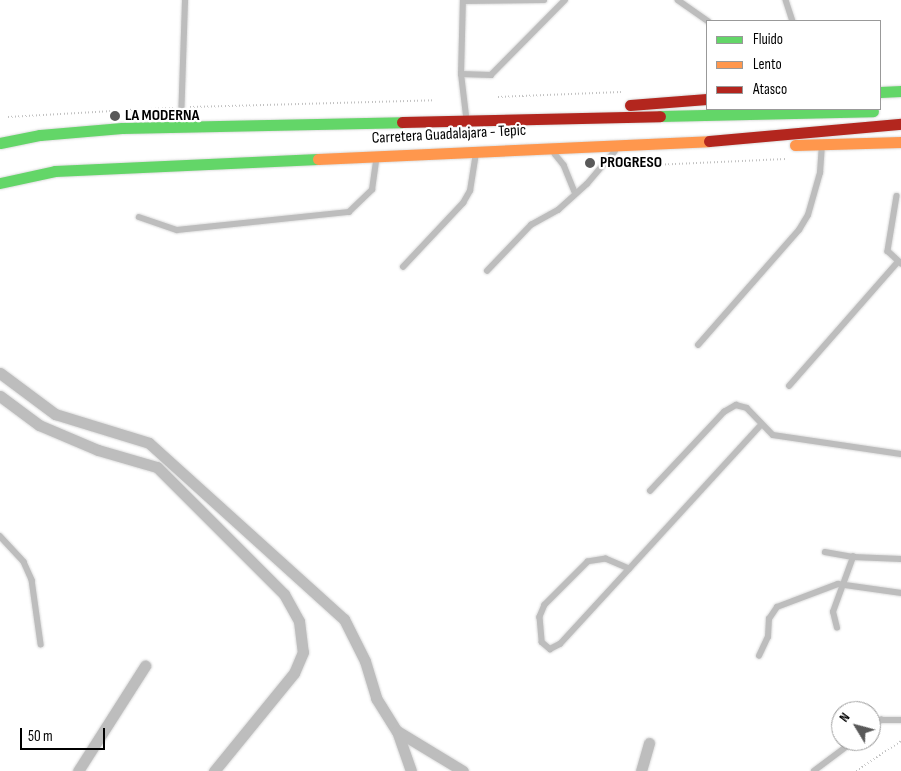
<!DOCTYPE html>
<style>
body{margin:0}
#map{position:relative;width:901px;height:771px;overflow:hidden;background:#fff;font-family:"Sofia Sans Condensed",sans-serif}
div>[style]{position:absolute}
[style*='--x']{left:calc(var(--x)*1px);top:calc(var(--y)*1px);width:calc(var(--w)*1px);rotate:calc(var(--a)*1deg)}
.path>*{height:2px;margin-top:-1px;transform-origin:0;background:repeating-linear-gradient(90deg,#c2c2c2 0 1px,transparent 0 3.5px)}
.roads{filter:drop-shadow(0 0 1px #dbdbdb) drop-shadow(0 0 1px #dbdbdb)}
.lane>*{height:5.5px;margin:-2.75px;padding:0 2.75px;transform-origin:2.75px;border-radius:2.75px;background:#bdbdbd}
.street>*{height:11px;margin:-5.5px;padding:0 5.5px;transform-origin:5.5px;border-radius:5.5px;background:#bdbdbd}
.fast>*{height:11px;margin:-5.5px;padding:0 5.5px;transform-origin:5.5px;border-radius:5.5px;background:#63d668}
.slow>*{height:11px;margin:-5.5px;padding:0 5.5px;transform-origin:5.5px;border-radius:5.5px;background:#ff974d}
.jam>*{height:11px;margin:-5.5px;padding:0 5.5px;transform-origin:5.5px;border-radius:5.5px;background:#b3261e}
.dots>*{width:14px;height:14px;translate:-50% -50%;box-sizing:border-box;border:2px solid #fff;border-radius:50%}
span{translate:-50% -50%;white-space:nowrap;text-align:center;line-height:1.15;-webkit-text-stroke:4.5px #fff;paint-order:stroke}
.poi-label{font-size:16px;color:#000;font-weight:700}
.left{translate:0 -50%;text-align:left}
.street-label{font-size:16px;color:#000}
.legend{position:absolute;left:706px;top:20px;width:175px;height:90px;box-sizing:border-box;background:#fff;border:1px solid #999;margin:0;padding:6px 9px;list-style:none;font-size:15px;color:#000}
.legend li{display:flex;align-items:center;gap:10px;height:25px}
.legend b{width:25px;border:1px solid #999}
.north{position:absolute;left:831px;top:701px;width:50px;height:50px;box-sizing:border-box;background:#fff;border:1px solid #999;border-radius:50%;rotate:307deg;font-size:14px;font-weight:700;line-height:20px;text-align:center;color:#000}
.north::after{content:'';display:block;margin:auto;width:18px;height:22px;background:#595959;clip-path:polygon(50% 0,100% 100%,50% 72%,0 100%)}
.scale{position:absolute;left:20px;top:728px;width:85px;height:22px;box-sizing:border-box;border:2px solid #000;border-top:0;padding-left:6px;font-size:15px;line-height:18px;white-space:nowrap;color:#000;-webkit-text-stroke:4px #fff;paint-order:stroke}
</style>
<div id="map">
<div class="path">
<div style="--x:498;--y:97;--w:123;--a:-2.3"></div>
<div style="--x:190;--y:107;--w:245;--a:-1.6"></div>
<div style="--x:127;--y:110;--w:46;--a:-2.5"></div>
<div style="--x:8;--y:117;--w:105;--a:-3.3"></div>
<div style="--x:630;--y:166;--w:156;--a:-2.6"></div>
<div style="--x:856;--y:771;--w:54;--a:-33.7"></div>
</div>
<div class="roads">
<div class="lane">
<div style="--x:678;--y:0;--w:37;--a:35"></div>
<div style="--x:786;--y:0;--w:22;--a:72"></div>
<div style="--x:463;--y:1;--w:81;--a:-0.7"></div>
<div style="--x:461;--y:74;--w:74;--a:-88.5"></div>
<div style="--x:466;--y:116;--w:42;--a:-96.8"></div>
<div style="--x:461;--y:74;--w:30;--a:2"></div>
<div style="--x:491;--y:75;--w:105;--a:-45.4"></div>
<div style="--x:181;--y:122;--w:122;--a:-88.1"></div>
<div style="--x:555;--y:154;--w:14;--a:51"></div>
<div style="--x:564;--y:165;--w:29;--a:68"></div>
<div style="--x:897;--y:196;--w:56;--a:99.3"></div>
<div style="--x:888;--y:251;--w:18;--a:43"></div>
<div style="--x:139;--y:217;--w:40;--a:18.9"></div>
<div style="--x:177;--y:230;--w:173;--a:-6"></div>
<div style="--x:349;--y:212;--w:32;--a:-44"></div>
<div style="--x:372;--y:190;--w:30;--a:-82"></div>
<div style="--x:403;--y:267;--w:88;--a:-46.8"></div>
<div style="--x:463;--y:203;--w:14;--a:-60"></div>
<div style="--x:470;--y:191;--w:33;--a:-81"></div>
<div style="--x:487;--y:271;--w:64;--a:-46.3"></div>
<div style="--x:531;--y:225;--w:31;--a:-29"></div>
<div style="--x:558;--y:210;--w:39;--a:-42"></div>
<div style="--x:587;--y:184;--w:43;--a:-49.7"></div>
<div style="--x:698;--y:345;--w:153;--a:-48.7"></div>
<div style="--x:799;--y:230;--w:17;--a:-59"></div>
<div style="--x:808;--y:215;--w:44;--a:-74.1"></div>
<div style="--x:820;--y:173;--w:26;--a:-86"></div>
<div style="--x:789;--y:386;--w:164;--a:-48.7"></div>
<div style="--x:650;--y:491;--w:108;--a:-46.9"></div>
<div style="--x:724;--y:412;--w:14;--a:-30"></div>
<div style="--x:736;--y:405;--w:11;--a:15"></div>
<div style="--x:747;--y:408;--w:37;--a:46"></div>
<div style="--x:773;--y:435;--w:129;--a:8.4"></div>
<div style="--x:0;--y:536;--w:35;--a:47"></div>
<div style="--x:24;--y:562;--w:20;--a:66"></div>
<div style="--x:32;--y:580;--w:65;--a:82"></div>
<div style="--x:825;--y:552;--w:28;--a:10"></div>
<div style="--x:629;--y:569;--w:25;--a:-157"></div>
<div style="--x:606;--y:559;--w:18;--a:171"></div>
<div style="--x:588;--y:562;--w:61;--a:135"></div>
<div style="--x:545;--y:605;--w:13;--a:113"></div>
<div style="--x:540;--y:617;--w:25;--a:85"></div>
<div style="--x:542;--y:642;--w:11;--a:41"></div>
<div style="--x:550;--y:649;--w:11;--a:-27"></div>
<div style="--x:560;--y:644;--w:102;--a:-47.4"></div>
<div style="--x:629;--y:569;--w:195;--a:-47.5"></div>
<div style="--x:837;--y:628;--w:16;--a:-104"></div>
<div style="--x:833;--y:612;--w:59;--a:-70"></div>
<div style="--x:853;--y:557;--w:48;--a:2.4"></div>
<div style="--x:759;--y:656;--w:21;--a:-65"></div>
<div style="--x:768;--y:637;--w:18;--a:-87"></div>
<div style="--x:769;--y:619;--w:14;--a:-56"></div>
<div style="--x:777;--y:607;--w:65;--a:-20.7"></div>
<div style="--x:838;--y:584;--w:64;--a:8.1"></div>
<div style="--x:871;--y:728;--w:13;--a:-39"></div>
<div style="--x:881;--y:720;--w:20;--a:0"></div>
<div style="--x:814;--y:771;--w:50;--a:-36.9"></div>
</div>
<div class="street">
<div style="--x:0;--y:373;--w:69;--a:36.7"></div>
<div style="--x:55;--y:414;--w:98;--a:17.1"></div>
<div style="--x:149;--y:443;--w:263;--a:42.1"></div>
<div style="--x:344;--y:619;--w:47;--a:63.4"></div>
<div style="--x:365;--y:661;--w:39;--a:73"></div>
<div style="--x:376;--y:698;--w:39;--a:58"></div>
<div style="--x:397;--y:731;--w:42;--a:70.7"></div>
<div style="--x:0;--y:396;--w:49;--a:36.6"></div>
<div style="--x:39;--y:425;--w:64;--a:23"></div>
<div style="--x:98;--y:450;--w:61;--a:16.1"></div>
<div style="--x:157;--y:467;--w:180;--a:45"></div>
<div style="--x:284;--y:594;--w:31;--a:61"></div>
<div style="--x:299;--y:621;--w:31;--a:83"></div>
<div style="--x:303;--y:652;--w:23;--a:113"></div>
<div style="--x:294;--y:673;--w:127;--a:129.2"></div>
<div style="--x:397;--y:731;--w:77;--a:31.2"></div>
<div style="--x:78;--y:771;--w:125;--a:-57.5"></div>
<div style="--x:641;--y:771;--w:29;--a:-74"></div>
</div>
<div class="fast">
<div style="--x:880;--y:92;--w:21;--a:-3"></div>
<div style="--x:660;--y:116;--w:213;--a:-1.3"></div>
<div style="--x:0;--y:143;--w:41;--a:-11.3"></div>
<div style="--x:40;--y:135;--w:82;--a:-4.9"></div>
<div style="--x:122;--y:128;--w:280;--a:-1.2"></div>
<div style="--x:0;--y:183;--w:56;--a:-12.3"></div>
<div style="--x:55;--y:171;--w:263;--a:-2.6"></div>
</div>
<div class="slow">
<div style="--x:795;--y:145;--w:106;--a:-1.6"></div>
<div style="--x:318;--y:159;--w:391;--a:-2.6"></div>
</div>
<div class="jam">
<div style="--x:630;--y:105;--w:77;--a:-4.5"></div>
<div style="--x:402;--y:122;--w:258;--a:-1.3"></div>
<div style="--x:709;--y:141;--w:193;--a:-5.1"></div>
</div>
</div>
<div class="dots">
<div style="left:115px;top:116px;background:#595959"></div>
<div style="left:590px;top:163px;background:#595959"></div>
</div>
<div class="poi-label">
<span class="left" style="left:125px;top:116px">LA MODERNA</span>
<span class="left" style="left:600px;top:163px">PROGRESO</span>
</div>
<div class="street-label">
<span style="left:449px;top:135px;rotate:-3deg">Carretera Guadalajara - Tepic</span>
</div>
<ul class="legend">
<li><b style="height:6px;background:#63d668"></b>Fluido</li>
<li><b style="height:6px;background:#ff974d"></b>Lento</li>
<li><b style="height:6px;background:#b3261e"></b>Atasco</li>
</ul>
<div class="north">N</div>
<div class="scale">50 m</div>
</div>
